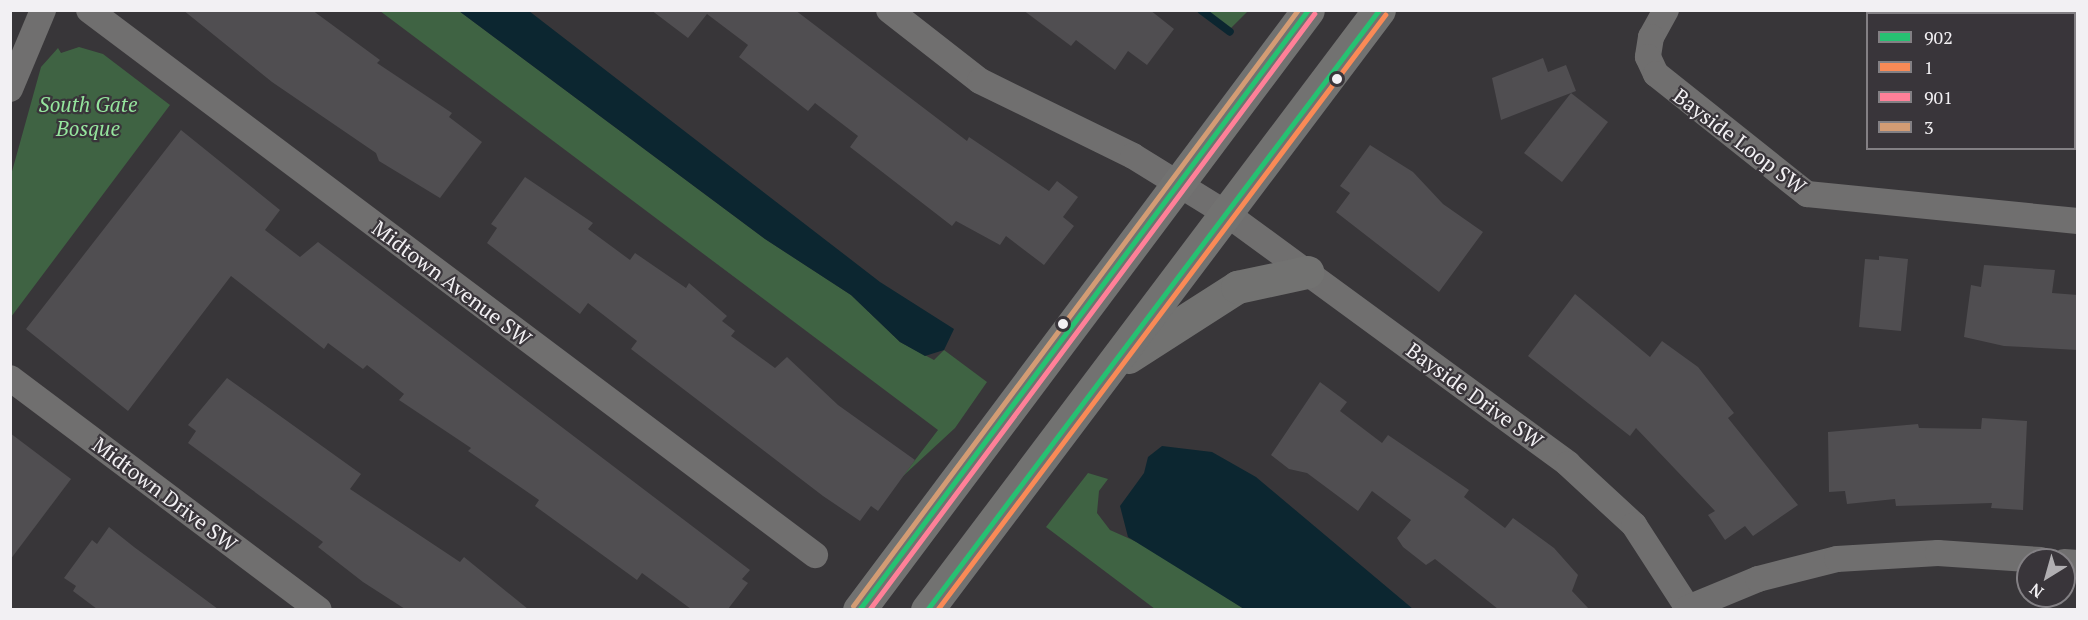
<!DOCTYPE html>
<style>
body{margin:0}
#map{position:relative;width:2088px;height:620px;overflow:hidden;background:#383639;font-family:"PT Serif",serif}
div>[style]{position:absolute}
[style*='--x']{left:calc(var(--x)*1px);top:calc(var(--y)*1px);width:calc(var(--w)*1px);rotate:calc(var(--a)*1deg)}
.green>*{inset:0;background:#3f6343}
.water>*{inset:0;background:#0c2630}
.stream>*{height:8px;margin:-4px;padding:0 4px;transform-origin:4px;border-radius:4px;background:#0c2630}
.building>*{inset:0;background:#504e51}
.minor>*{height:26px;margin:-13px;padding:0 13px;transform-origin:13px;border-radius:13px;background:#706f6f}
.secondary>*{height:33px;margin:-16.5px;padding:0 16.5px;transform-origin:16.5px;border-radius:16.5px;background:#727271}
.bus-1>*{height:4.5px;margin:-2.25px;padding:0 2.25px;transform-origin:2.25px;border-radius:2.25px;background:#26c172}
.bus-2>*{height:4.5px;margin:-2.25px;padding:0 2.25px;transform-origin:2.25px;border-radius:2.25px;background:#f98a56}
.bus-3>*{height:4.5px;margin:-2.25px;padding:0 2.25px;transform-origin:2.25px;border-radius:2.25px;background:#ff8098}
.bus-4>*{height:4.5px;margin:-2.25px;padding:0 2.25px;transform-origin:2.25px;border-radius:2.25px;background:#d39c74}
.dots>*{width:16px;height:16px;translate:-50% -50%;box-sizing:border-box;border:3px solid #39353a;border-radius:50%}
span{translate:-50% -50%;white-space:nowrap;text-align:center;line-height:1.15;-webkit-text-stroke:4.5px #39353a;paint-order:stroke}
.park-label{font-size:21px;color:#95e59d;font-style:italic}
.street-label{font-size:21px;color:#f2f0f3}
.frame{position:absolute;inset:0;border:12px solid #f2f0f3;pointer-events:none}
.legend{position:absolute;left:1866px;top:12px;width:210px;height:138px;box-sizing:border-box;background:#39353a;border:2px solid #838084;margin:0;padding:8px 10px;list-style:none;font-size:18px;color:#f2f0f3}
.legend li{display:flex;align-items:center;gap:12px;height:30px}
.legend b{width:30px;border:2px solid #838084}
.north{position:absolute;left:2016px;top:548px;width:60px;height:60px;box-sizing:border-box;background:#39353a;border:2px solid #838084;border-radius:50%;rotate:217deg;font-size:16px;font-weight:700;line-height:24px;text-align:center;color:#f2f0f3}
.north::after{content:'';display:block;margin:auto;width:21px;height:27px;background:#b1afb2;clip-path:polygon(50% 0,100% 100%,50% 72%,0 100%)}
</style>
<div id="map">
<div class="green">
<div style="clip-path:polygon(380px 11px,459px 11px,765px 239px,851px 295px,900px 342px,934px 360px,944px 350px,987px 382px,955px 428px,902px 477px,938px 430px)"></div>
<div style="clip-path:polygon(1199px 11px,1200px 10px,1248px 11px,1227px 32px)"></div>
<div style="clip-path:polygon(79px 47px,103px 54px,170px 105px,11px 317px,11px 175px,41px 67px,58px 48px,61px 53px)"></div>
<div style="clip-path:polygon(1088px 473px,1108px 479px,1099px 491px,1097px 513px,1110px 530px,1157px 551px,1244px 609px,1155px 609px,1046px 527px)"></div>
</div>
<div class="water">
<div style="clip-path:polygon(459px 11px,529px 11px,880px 282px,954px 329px,944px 350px,925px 356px,900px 342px,851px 295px,765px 239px)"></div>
<div style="clip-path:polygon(1162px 446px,1212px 452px,1256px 477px,1413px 609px,1244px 609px,1128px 537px,1120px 506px,1144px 473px,1148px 457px)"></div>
</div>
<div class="stream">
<div style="--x:1201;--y:10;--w:36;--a:37"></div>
</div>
<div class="building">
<div style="clip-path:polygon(183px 10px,312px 10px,380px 60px,377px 63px,452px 113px,449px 117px,482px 142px,440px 198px,379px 161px,376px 153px,272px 82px)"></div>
<div style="clip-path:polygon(651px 10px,795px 10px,967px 141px,969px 137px,1049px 191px,1057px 181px,1078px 197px,1063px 217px,1074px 226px,1044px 265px,1006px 236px,1000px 245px,956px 221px,952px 226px,850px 147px,858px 136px,815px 103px,808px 111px,739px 57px,748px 45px,707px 14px,688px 38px)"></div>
<div style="clip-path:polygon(1023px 10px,1150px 10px,1174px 29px,1147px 65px,1128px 51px,1115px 70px,1076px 40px,1071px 46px)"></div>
<div style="clip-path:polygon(1543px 58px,1548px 72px,1566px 65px,1576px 91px,1501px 120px,1492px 78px)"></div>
<div style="clip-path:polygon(1571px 93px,1608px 122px,1562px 182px,1524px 153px)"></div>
<div style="clip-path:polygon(181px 130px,280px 210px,265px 230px,300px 257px,318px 242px,750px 570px,742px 579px,748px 583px,728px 609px,691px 609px,642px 573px,637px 580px,535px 506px,539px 500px,468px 451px,471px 448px,399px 400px,404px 394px,367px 365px,363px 369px,328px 343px,324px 349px,231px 276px,128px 411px,26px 329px)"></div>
<div style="clip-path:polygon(1370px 145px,1413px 172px,1443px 204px,1483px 232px,1439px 292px,1336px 212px,1350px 193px,1340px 186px)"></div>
<div style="clip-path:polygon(525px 177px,593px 223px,588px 229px,630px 260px,635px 253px,686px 288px,689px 283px,727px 316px,722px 321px,735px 331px,731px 336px,775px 368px,787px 357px,838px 405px,915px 460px,878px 511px,871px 506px,860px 521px,823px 496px,631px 349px,637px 341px,588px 303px,580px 314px,487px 243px,497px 228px,491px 224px)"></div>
<div style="clip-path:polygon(1879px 256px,1908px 259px,1901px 331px,1859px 327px,1865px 259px,1879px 260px)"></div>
<div style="clip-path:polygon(1984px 265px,2055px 270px,2052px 293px,2078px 295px,2078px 350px,2004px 346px,1964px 337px,1971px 285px,1981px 287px)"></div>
<div style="clip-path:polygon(1575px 294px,1650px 357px,1662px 341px,1698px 367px,1734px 413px,1728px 418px,1798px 505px,1753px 536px,1745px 526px,1725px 540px,1708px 515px,1715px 511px,1636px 428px,1630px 436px,1528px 356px)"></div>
<div style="clip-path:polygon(227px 378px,361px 474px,350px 489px,460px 562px,464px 557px,528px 609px,405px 609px,363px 582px,318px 547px,323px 542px,188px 443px,196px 431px,188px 425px)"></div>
<div style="clip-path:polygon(1320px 382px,1347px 402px,1340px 411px,1382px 443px,1388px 435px,1469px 490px,1464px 497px,1505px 528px,1513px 518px,1554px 548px,1578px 575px,1572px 591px,1589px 609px,1498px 609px,1435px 559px,1426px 565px,1403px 547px,1397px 538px,1411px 520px,1372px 491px,1358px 511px,1307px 473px,1289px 469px,1271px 455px)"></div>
<div style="clip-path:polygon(1982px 418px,2027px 421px,2023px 510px,1991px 508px,1992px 503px,1896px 506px,1895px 499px,1847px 504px,1845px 491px,1829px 492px,1828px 432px,1918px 424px,1919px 428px,1981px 429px)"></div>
<div style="clip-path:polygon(10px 433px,71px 479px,10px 560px)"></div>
<div style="clip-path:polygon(109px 527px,134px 547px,218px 609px,97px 609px,73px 591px,76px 586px,64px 578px,92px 540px,97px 544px)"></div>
</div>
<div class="minor">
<div style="--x:89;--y:10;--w:908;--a:36.9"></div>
<div style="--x:889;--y:10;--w:115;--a:38"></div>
<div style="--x:980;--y:81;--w:170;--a:26.1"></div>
<div style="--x:1133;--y:156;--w:110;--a:31.7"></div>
<div style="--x:1227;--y:214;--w:423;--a:36.2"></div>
<div style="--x:1568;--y:464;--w:90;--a:42.7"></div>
<div style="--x:1634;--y:525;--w:101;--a:57.1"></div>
<div style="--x:1666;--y:10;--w:31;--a:119"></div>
<div style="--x:1651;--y:37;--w:20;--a:99"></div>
<div style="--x:1648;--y:57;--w:19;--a:65"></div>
<div style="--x:1656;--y:74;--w:193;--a:38.5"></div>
<div style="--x:1807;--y:194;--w:272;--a:5.7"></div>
<div style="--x:10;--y:89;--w:86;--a:-67.3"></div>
<div style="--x:10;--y:378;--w:386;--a:36.9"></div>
<div style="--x:2064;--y:562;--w:14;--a:4"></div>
<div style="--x:1688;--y:608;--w:76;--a:-22.5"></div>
<div style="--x:1758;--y:579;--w:81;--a:-14.2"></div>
<div style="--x:1837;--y:559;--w:101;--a:-3.4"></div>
<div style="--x:1938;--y:553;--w:103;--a:3.9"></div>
</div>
<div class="secondary">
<div style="--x:1128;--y:357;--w:130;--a:-32.7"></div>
<div style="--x:1237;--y:287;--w:72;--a:-12.1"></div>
<div style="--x:859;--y:610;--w:749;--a:-53.19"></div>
<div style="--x:927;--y:610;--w:751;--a:-53.01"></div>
</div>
<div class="bus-1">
<div style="--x:859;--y:610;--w:749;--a:-53.19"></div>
<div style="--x:927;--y:610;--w:751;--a:-53.01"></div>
</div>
<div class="bus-2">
<div style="--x:937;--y:610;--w:745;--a:-53.02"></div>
</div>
<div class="bus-3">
<div style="--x:869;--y:610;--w:744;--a:-53.25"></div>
</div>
<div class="bus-4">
<div style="--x:853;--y:606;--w:744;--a:-53.25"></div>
</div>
<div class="dots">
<div style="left:1337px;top:79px;background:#f2f0f3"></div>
<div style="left:1063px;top:324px;background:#f2f0f3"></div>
</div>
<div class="park-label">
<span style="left:88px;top:116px">South Gate<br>Bosque</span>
</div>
<div class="street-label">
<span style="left:1740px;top:141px;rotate:37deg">Bayside Loop SW</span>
<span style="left:452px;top:283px;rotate:37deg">Midtown Avenue SW</span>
<span style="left:1475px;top:395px;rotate:36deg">Bayside Drive SW</span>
<span style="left:165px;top:494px;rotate:37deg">Midtown Drive SW</span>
</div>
<div class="frame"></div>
<ul class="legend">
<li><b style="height:8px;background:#26c172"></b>902</li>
<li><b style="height:8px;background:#f98a56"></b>1</li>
<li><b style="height:8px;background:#ff8098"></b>901</li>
<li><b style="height:8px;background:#d39c74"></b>3</li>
</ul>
<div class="north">N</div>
</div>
